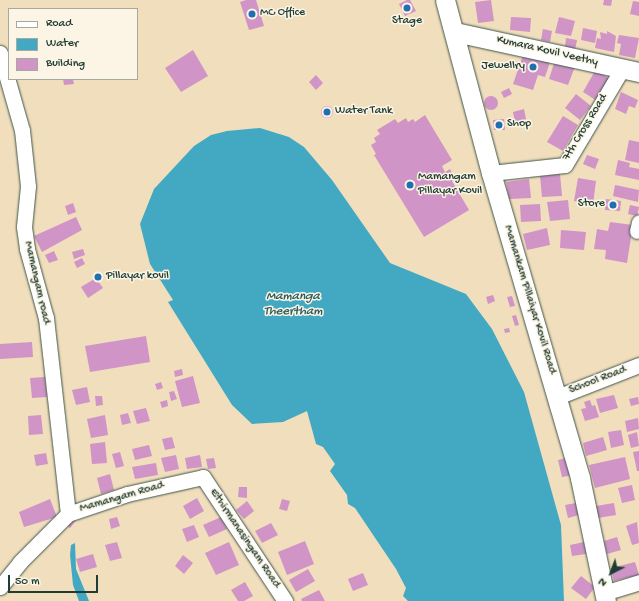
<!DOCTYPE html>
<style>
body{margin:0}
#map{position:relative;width:639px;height:601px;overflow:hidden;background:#f1debd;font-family:"Gochi Hand",sans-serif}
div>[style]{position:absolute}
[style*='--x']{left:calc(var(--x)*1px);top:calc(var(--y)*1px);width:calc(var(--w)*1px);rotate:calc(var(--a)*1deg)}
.water>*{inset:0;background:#43a9c3}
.building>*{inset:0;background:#d094c7}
.round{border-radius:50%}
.roads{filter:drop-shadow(0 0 1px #3e5549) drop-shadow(0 0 1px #3e5549)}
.minor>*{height:15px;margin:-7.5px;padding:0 7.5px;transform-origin:7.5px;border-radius:7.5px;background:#fff}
.major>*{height:19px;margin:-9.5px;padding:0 9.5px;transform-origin:9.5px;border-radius:9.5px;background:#fff}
.dots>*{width:11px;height:11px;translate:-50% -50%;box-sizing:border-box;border:2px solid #fcf5e5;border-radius:50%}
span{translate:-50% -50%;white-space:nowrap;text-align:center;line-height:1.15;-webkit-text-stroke:3px #fcf5e5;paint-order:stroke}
.poi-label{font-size:12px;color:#1f3d34}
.left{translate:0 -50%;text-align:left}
.right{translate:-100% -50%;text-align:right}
.street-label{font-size:12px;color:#1f3d34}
.water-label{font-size:13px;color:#2a5d5f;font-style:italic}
.legend{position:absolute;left:8px;top:8px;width:130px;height:72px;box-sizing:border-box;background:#fcf5e5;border:1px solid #a4ab9e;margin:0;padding:5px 7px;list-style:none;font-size:12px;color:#1f3d34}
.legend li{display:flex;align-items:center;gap:8px;height:20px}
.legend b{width:20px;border:1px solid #a4ab9e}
.north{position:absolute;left:591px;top:553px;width:40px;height:40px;-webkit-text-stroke:3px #fcf5e5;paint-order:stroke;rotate:222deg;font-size:11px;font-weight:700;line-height:16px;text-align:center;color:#1f3d34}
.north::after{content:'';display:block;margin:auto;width:14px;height:18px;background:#1f3d34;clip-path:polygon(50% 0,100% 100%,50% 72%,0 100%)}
.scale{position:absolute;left:8px;top:575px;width:90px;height:18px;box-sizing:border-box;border:2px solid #1f3d34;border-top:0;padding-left:5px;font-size:12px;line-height:14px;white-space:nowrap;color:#1f3d34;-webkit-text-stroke:3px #fcf5e5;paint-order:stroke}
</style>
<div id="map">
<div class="water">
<div style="clip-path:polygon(260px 128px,289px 137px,304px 147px,332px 180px,390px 263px,466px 294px,492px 329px,524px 392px,561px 525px,564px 601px,408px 601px,403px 596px,406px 588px,396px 569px,355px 508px,348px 504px,347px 495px,330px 471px,335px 464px,323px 447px,316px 444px,307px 411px,283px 422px,252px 424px,232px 405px,168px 302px,173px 300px,150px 264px,140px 224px,154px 189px,194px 146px,211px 135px,227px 131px)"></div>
<div style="clip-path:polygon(75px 543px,76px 569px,89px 601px,79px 601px,73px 585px,70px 555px,71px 545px)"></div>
</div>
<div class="building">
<div style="clip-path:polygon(246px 0,256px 0,264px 26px,249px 30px,240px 2px)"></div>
<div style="clip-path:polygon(407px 0,410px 0,416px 11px,405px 16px,399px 4px)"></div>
<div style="clip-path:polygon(491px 0,494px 21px,478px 23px,475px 2px)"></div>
<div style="clip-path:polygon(604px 0,612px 0,611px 6px,603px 5px)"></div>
<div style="clip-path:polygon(633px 1px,639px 2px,639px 16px,630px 14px)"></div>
<div style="clip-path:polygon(511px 17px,531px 18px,530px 32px,510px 30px)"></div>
<div style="clip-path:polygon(559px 17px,575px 21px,571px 36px,555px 33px)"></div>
<div style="clip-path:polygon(583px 28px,597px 31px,595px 43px,581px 40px)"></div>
<div style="clip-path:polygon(543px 29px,552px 31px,550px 42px,541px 40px)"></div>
<div style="clip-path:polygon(607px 31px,616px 36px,614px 52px,595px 48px,597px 38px,601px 39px,600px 32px,607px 34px)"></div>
<div style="clip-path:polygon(619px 35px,639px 38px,635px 58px,619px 55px,621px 44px,617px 43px)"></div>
<div style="clip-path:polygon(566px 38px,577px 40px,575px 50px,565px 48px)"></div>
<div style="clip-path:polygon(193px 50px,208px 76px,181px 92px,165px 68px)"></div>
<div style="clip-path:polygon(523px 55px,551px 59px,545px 77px,538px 75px,533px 90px,513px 84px)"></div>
<div style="clip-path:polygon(556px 57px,576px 64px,568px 85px,549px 79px)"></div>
<div style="clip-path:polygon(596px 69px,612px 81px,597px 101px,583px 92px)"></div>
<div style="clip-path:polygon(316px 75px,323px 83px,316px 90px,309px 82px)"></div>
<div style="clip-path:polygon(63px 79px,73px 79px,74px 84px,64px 85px)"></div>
<div style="clip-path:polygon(509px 88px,512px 94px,504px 98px,501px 92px)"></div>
<div style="clip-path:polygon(621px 92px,638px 100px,635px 108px,629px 106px,626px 114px,615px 109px)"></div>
<div style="clip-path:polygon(576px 94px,591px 106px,580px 120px,565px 108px)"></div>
<div class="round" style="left:484px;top:96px;width:14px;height:14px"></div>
<div class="round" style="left:321px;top:106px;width:12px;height:12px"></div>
<div style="clip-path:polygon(524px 109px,526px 119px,515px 122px,513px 112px)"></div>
<div style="clip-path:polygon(425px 115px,452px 160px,442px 166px,445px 172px,450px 169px,455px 179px,452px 181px,469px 210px,424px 237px,374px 155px,376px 154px,371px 145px,376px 142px,374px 138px,380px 134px,377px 130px,395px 119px,398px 123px,406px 118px,408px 122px,413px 119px,415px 122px)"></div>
<div style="clip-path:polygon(563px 116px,578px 125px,563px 151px,547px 142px)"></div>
<div style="clip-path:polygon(504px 119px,505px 130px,494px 130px,493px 120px)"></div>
<div style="clip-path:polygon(629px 140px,639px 142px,639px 163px,625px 160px)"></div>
<div style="clip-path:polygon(587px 155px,599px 159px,595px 169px,583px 164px)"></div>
<div style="clip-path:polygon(618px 160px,630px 163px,629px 167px,639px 169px,639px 180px,615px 175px)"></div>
<div style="clip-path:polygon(560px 174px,562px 196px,542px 197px,540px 176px)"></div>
<div style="clip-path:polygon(578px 178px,596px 181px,593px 204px,574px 201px)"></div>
<div style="clip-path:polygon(529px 179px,531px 198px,509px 199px,506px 182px)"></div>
<div style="clip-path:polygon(615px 185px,639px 190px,638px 202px,613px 196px)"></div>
<div style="clip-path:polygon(606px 199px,621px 201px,620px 211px,605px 210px)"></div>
<div style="clip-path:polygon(568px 200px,570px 219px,550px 221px,547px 202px)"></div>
<div style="clip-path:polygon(73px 203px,76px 212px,68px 215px,65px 206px)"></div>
<div style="clip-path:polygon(540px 204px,541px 221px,521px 222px,520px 205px)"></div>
<div style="clip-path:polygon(630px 205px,639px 207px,637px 216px,628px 214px)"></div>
<div style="clip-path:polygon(76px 217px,82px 230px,42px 252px,34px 236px)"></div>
<div style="clip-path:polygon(610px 222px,633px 225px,627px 263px,605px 259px,606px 250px,594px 249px,597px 229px,608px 231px)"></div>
<div style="clip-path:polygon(547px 228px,550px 245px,527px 250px,523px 234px)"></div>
<div style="clip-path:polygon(561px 230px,586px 232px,584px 250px,560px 248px)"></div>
<div style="clip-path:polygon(83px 249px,85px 255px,74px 259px,72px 252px)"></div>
<div style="clip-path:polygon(54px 251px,58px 260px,49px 263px,45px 255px)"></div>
<div style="clip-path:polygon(82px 258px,85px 264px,77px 268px,74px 262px)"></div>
<div style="clip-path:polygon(96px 278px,103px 288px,88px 298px,81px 287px)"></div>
<div style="clip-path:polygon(493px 295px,495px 301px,488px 304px,486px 297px)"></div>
<div style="clip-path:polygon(512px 296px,515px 306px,510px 307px,507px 297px)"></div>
<div style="clip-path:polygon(516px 315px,519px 325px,515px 326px,512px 316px)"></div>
<div style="clip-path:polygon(509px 328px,510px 332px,505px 333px,504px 329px)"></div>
<div style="clip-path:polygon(146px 336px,150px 362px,90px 372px,85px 346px)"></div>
<div style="clip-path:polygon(32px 342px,33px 357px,0 359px,0 344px)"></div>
<div style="clip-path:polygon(182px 369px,183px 375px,175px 377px,174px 371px)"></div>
<div style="clip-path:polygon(193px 376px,200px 403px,182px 407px,175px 381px)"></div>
<div style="clip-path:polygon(45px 377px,47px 397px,32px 398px,30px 378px)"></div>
<div style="clip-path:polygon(161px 382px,163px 388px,157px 390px,155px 384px)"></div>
<div style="clip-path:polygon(87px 387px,90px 402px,76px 405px,72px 390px)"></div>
<div style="clip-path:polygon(174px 391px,177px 399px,171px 401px,169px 392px)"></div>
<div style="clip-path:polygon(614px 395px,618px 408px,600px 413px,596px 399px)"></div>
<div style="clip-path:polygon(95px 396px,102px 396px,103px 405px,96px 406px)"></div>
<div style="clip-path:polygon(638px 397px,639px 404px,631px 406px,629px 399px)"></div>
<div style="clip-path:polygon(167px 400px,168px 406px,162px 408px,160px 402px)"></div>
<div style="clip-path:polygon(590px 400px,592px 406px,595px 405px,599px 417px,585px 421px,581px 409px,586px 408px,584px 402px)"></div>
<div style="clip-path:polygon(146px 408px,150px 421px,137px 424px,133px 411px)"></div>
<div style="clip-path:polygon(128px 413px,131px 423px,122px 425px,120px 415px)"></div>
<div style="clip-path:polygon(41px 415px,43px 434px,29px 435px,28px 416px)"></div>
<div style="clip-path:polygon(105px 415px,108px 435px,91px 438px,87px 419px)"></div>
<div style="clip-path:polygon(638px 418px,639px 429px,627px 432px,625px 421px)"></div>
<div style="clip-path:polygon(621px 430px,624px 445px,611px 448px,608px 432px)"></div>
<div style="clip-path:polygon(637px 432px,639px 446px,631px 448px,628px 435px)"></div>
<div style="clip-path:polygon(172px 437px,175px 448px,165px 450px,162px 439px)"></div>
<div style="clip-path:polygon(603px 437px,607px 450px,586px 456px,583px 443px)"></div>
<div style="clip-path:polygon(105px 442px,107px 463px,92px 464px,90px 444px)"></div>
<div style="clip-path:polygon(149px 445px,152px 456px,135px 460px,132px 449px)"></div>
<div style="clip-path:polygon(639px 451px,639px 471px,637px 471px,633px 452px)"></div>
<div style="clip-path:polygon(120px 452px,124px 466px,116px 468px,112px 454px)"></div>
<div style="clip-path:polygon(46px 453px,48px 464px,36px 466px,34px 455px)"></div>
<div style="clip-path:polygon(176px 455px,179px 469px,165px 472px,161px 458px)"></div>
<div style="clip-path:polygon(200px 455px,202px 467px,187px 469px,185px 458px)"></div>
<div style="clip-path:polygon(570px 457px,573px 475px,562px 477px,558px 460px)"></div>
<div style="clip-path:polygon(625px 457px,630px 479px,595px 488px,589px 465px)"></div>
<div style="clip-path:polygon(214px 458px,216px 468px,208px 469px,206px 459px)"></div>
<div style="clip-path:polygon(156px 463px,158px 475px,135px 479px,132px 467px)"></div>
<div style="clip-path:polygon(110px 474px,114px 490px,101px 494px,97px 478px)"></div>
<div style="clip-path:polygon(632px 485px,635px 500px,622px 503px,618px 488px)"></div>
<div style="clip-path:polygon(239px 487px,247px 487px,247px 498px,238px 497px)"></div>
<div style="clip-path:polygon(197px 498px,204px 511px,190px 519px,183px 506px)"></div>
<div style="clip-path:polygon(50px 499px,57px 517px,24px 527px,19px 512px)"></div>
<div style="clip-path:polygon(282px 499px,290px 501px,287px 511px,279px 509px)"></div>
<div style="clip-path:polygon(247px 501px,254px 511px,244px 519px,236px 510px)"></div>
<div style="clip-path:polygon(576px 503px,579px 515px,568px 518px,565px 505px)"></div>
<div style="clip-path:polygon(614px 503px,616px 515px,598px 518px,596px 506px)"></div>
<div style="clip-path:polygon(70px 516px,76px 520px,70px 528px,64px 523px)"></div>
<div style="clip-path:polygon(117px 517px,120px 526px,111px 529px,109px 519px)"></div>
<div style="clip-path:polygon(221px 517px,227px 529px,209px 537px,203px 525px)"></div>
<div style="clip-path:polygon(637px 522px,639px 543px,632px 545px,626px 526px)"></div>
<div style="clip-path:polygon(271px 523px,278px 535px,262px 543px,255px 531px)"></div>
<div style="clip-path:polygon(194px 525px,199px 537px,187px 542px,182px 529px)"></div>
<div style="clip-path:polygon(617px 537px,621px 550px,607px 554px,604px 541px)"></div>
<div style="clip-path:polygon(305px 541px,314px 564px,287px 575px,278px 552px)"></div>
<div style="clip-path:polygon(117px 542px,122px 558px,110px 561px,105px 545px)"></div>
<div style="clip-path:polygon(229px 542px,239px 565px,216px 575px,205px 553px)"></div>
<div style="clip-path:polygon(584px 542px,586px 554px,572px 556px,570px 545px)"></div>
<div style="clip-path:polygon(93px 554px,97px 567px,80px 572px,76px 559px)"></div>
<div style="clip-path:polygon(183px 555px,193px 563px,184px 574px,175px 566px)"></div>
<div style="clip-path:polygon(635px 562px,639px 575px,614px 581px,611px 568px)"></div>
<div style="clip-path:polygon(308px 569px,315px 581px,296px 592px,289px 580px)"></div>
<div style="clip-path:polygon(363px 573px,368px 585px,353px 591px,348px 579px)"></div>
<div style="clip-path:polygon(581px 576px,595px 587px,586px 599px,571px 588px)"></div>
<div style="clip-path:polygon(245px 582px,253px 596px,244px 601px,238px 601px,231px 590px)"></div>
<div style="clip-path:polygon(319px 590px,325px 601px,302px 601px,301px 599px)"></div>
</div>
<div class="roads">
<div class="minor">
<div style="--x:0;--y:53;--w:80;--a:74.1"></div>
<div style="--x:22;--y:130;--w:56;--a:83.9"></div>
<div style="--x:28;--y:186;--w:41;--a:95.6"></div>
<div style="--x:24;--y:227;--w:22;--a:82"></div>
<div style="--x:27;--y:249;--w:72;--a:74.6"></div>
<div style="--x:46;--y:318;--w:197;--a:83.6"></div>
<div style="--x:491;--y:173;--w:74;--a:-6.2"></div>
<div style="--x:565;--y:165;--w:112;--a:-59.3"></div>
<div style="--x:637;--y:231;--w:9;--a:-77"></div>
<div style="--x:557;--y:397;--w:88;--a:-21.3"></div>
<div style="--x:0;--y:587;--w:32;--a:-51"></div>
<div style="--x:20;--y:562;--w:68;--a:-45"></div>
<div style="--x:68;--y:514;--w:62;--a:-18.7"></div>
<div style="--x:127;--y:494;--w:78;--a:-12.6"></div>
<div style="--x:203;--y:477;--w:149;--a:56.5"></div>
<div style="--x:604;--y:593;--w:37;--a:-17"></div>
</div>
<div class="major">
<div style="--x:445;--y:0;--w:179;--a:75.1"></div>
<div style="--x:491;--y:173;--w:318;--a:73.7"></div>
<div style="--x:580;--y:478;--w:126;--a:78.1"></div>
<div style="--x:455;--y:32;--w:188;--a:12.3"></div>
</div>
</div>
<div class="dots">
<div style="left:407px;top:8px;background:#1f6fb2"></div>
<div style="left:252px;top:14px;background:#1f6fb2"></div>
<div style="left:533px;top:67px;background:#1f6fb2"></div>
<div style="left:327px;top:112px;background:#1f6fb2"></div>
<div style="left:499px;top:125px;background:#1f6fb2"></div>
<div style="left:410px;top:185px;background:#1f6fb2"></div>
<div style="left:613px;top:205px;background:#1f6fb2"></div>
<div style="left:98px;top:277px;background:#1f6fb2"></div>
</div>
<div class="poi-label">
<span class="left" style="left:260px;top:14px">MC Office</span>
<span style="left:407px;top:22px">Stage</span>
<span class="right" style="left:525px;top:67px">Jewellry</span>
<span class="left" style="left:335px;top:112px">Water Tank</span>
<span class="left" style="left:507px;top:125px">Shop</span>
<span class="left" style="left:418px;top:185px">Mamangam<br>Pillayar Kovil</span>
<span class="right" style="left:605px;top:205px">Store</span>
<span class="left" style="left:106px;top:277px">Pillayar kovil</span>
</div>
<div class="street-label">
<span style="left:547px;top:52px;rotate:13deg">Kumara Kovil Veethy</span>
<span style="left:586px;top:128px;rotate:-59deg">7th Cross Road</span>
<span style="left:36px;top:283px;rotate:77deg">Mamangam road</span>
<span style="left:529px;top:300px;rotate:73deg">Mamankam Pillaiyar Kovil Road</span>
<span style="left:598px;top:381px;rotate:-21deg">School Road</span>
<span style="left:122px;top:498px;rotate:-16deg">Mamangam Road</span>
<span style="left:244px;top:539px;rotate:56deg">Ethirmanasingam Road</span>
</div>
<div class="water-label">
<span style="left:293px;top:305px">Mamanga<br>Theertham</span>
</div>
<ul class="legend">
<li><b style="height:5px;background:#fff"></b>Road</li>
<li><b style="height:11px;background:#43a9c3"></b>Water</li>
<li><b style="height:11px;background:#d094c7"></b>Building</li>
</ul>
<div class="north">N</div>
<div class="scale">50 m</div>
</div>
